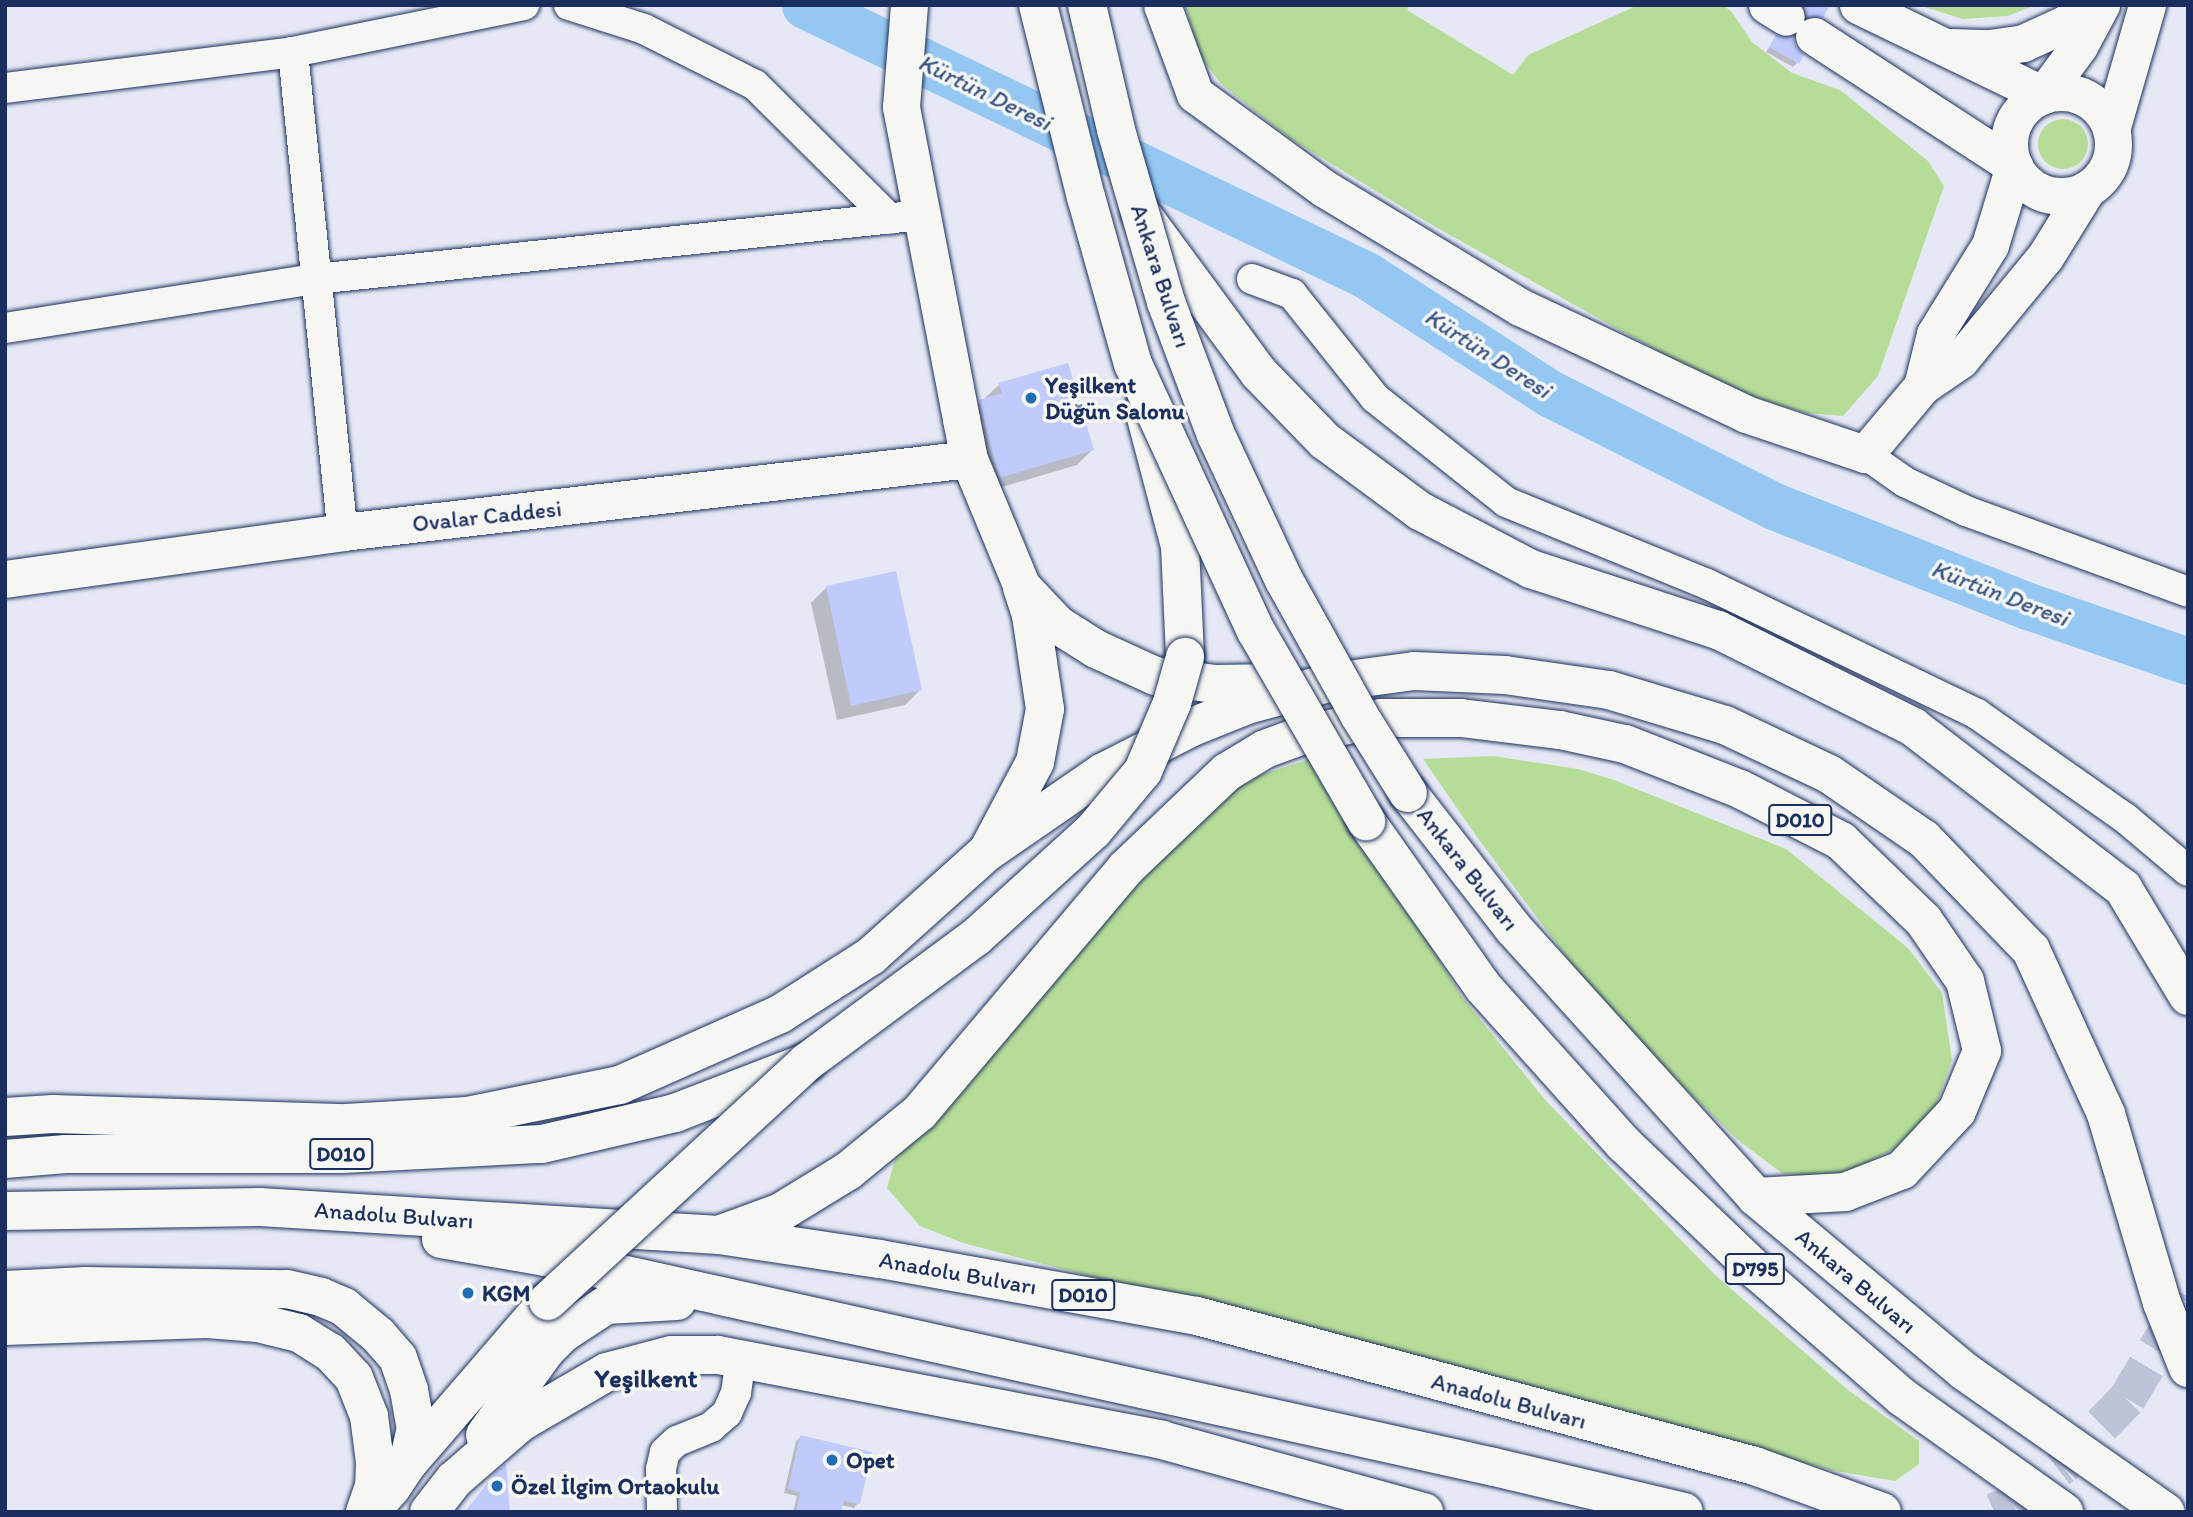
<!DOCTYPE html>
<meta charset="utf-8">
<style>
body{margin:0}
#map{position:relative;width:2193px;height:1517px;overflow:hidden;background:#e6e9f5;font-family:Itim,sans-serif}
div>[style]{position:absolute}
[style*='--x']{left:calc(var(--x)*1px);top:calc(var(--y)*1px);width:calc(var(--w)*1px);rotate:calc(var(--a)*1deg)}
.green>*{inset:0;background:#b6dd98}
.round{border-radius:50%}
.shadow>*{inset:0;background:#0003}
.river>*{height:47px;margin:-23.5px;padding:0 23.5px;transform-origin:23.5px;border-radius:23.5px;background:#94c7f1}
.building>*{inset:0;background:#c0cbfc}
.trunk-tunnel>*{height:38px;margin-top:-19px;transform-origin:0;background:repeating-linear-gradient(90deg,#bdc4d7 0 38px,transparent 0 57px)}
.roads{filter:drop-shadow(0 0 2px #1b2f5e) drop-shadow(0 0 2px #1b2f5e)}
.minor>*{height:30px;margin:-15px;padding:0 15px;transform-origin:15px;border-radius:15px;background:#f6f6f2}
.tertiary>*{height:37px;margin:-18.5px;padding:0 18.5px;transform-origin:18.5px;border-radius:18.5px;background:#f6f6f2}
.tertiary>.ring{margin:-18.5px;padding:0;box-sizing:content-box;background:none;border:37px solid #f6f6f2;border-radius:50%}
.primary>*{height:38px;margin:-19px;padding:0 19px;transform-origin:19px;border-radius:19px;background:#f6f6f2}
.trunk>*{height:38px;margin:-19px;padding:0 19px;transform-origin:19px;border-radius:19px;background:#f6f6f2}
.bridges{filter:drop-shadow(0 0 2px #1b2f5e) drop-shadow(0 0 2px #1b2f5e)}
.trunk-bridge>*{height:38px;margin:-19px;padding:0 19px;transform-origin:19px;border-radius:19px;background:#f6f6f2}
.dots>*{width:19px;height:19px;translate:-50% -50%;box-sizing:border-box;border:4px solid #f6f6f2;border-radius:50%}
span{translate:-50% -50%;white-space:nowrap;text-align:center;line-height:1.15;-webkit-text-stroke:7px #f6f6f2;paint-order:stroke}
.shield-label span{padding:2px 5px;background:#f6f6f2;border:2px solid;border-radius:5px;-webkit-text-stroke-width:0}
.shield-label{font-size:21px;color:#1b2f5e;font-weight:700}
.street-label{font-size:23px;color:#1b2f5e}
.poi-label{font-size:23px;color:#1b2f5e;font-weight:700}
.left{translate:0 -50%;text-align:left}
.water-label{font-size:24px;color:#395583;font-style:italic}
.quarter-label{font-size:26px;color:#1b2f5e;font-weight:700}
.frame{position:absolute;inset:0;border:7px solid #1b2f5e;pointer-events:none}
</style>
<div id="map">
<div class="green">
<div style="clip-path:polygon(1185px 5px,1410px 5px,1407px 10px,1513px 75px,1528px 55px,1638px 5px,1722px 5px,1731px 11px,1752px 42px,1792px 73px,1840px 90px,1928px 161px,1944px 186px,1878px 376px,1843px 416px,1806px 413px,1734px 391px,1614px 327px,1427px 222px,1289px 138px,1221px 84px,1200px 56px)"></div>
<div style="clip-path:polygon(1918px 5px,2035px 5px,2008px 16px,1963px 19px)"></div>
<div class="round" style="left:2038px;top:119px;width:50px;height:50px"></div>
<div style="clip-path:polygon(1493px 756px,1578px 769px,1614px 780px,1786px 849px,1908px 948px,1942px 993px,1952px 1060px,1935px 1108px,1894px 1149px,1835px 1179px,1783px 1174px,1738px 1140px,1660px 1065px,1585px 982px,1477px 837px,1423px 759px)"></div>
<div style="clip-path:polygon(1313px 758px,1463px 998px,1546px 1101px,1715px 1275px,1848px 1390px,1919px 1441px,1919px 1464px,1895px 1481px,1835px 1471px,963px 1243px,920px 1226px,887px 1188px,897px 1152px,1132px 883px,1229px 785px)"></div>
</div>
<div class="shadow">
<div style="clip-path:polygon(1794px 5px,1828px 5px,1817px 21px,1803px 21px)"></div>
<div style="clip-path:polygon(1776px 37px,1797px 63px,1793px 67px,1766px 52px)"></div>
<div style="clip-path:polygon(999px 385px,1092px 450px,1077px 465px,985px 492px,964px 417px)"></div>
<div style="clip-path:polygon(894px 573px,920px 690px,905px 705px,837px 720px,811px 603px,826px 588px)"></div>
<div style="clip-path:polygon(801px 1437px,858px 1503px,854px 1508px,841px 1505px,840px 1512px,793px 1512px,797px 1496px,784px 1493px,796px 1441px)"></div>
</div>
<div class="river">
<div style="--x:805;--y:5;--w:623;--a:25.7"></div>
<div style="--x:1366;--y:275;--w:220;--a:32.8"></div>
<div style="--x:1551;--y:394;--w:250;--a:26.7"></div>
<div style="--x:1774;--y:506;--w:273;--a:21.5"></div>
<div style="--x:2028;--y:606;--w:169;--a:19"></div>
</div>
<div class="building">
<div style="clip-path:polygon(1803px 5px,1830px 5px,1823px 18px,1807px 17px)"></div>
<div style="clip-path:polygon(1776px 35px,1793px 36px,1796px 46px,1804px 54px,1799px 64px,1769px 47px)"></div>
<div style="clip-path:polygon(1068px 363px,1094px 450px,999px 478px,979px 400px,1002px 393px,998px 383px)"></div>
<div style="clip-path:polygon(896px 571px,922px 690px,851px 706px,826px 586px)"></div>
<div style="clip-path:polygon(800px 1435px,872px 1452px,860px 1504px,844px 1501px,841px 1512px,796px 1512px,800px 1492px,788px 1489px)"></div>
<div style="clip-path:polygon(506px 1464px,510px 1512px,465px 1512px,496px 1472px)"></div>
</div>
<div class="trunk-tunnel">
<div style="--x:1994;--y:1512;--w:21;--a:-23"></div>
<div style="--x:2013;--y:1504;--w:62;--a:-37.8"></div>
<div style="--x:2062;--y:1466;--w:93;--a:-45.9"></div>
<div style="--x:2127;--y:1399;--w:119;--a:-59.1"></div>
</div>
<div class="roads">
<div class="minor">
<div style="--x:569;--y:5;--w:79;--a:17.7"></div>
<div style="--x:644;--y:29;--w:124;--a:26.8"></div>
<div style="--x:755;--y:85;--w:190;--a:44.8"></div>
<div style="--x:293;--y:52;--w:483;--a:84.1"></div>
<div style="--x:5;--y:88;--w:290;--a:-7.1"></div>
<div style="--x:293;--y:52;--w:236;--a:-11.5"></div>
<div style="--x:1252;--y:279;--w:43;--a:20.6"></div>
<div style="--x:1292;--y:294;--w:133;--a:51.4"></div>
<div style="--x:1375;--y:398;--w:167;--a:38.4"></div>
<div style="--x:1506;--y:502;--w:217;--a:22.2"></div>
<div style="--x:1707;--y:584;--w:300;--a:25.7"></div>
<div style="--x:1977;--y:714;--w:181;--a:35.1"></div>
<div style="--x:2125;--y:818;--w:82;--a:40.1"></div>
<div style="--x:5;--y:328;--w:315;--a:-9"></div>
<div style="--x:316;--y:279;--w:609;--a:-6.03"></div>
<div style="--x:1865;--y:454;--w:49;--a:35"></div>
<div style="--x:1905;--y:482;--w:68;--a:25.4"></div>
<div style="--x:1966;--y:511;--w:236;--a:20"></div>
<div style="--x:662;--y:1512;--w:43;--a:-91.3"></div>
<div style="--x:661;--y:1469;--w:17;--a:-77"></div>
<div style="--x:665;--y:1452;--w:16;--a:-43"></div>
<div style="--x:677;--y:1441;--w:37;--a:-22"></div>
<div style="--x:711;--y:1427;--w:21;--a:-41"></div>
<div style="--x:727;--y:1413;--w:22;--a:-66"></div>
<div style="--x:736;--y:1393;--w:34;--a:-82"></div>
</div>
<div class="tertiary">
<div style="--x:909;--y:5;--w:102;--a:94.5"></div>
<div style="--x:901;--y:107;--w:318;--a:79.1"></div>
<div style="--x:961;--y:419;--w:41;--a:78.7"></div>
<div style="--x:969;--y:459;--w:139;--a:67.5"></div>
<div style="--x:1162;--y:5;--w:95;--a:69.7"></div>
<div style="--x:1195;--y:94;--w:161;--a:36.2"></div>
<div style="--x:1325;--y:189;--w:228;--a:31.2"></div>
<div style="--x:1520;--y:307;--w:250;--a:25.3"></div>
<div style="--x:1746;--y:414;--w:126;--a:18.6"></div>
<div style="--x:1865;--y:454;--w:89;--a:-50"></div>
<div style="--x:1922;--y:386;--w:46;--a:-34.4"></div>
<div style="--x:1960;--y:360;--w:134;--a:-50.5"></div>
<div style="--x:2045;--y:257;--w:80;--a:-58.3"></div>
<div style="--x:1767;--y:5;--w:22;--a:32"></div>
<div style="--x:1858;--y:5;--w:206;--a:25.9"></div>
<div style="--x:2043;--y:95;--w:61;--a:-53.7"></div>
<div style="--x:2079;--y:46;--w:47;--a:-61.8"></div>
<div style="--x:1814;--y:36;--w:239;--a:33"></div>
<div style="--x:2014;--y:166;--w:83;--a:106.9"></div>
<div style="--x:1990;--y:245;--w:105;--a:121.7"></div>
<div style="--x:1935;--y:334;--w:54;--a:104"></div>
<div style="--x:1951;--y:47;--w:38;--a:2"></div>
<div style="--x:1989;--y:48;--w:34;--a:-8"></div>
<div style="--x:2023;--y:43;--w:48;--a:-24.4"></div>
<div style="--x:2067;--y:23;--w:28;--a:-39"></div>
<div class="ring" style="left:2009px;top:92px;width:67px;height:67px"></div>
<div style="--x:2111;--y:130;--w:130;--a:-73.9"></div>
<div style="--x:5;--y:579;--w:341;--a:-7.9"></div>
<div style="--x:343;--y:532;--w:630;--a:-6.65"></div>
</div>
<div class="primary">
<div style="--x:429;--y:1512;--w:41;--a:-52"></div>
</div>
<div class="trunk">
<div style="--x:1141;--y:213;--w:199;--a:53.6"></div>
<div style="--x:1259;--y:373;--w:95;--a:45.9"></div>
<div style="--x:1325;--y:441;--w:118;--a:36.4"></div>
<div style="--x:1420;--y:511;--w:125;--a:27.6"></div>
<div style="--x:1531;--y:569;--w:197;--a:18.1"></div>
<div style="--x:1718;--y:630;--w:218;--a:26.4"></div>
<div style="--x:1913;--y:727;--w:265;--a:37.5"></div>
<div style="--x:2123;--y:888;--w:126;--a:59"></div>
<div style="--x:1144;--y:410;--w:141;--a:75.2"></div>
<div style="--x:1180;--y:546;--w:111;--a:87.4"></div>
<div style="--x:1022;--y:587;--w:52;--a:46.5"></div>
<div style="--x:1058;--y:625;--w:45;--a:32.3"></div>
<div style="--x:1096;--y:649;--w:65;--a:24.6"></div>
<div style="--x:1155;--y:676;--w:61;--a:7.6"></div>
<div style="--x:1215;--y:684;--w:63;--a:-0.9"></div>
<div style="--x:1408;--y:793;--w:172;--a:52.1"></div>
<div style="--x:1514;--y:929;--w:361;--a:47.9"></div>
<div style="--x:1756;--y:1197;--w:271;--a:39.9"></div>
<div style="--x:1964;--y:1371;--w:246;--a:35"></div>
<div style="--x:1366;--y:821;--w:203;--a:54.8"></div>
<div style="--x:1483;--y:987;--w:211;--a:48.1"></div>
<div style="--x:1624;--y:1144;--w:184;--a:43.7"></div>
<div style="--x:1757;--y:1271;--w:192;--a:41"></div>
<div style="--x:1902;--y:1397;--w:199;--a:35.4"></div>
<div style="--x:990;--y:847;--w:96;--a:-62.1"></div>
<div style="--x:1035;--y:762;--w:54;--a:-79.3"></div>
<div style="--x:1045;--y:709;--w:95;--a:-98.5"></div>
<div style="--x:1031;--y:615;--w:29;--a:-108"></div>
<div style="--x:5;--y:1117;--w:48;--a:-3.6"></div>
<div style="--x:53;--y:1114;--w:293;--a:1.8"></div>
<div style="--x:346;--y:1123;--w:121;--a:-3.3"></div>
<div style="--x:467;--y:1116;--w:156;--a:-11.5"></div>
<div style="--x:620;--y:1085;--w:175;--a:-23.9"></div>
<div style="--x:780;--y:1014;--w:108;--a:-32.5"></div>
<div style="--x:871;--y:956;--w:156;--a:-41.9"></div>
<div style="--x:987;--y:852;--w:140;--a:-34.5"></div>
<div style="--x:1102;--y:773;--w:101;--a:-27.1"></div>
<div style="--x:1192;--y:727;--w:59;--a:-21.8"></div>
<div style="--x:1247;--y:705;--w:89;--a:-15"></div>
<div style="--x:1333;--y:682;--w:82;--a:-7.7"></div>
<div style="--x:1414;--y:671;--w:91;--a:2.5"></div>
<div style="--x:1505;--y:675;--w:105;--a:8.2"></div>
<div style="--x:1609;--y:690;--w:121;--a:16.8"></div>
<div style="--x:1725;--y:725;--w:115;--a:25.2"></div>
<div style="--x:1829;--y:774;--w:115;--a:34.4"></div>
<div style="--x:1924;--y:839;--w:154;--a:46.1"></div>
<div style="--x:2031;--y:950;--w:180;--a:65.4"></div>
<div style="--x:2106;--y:1114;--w:197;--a:73.5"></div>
<div style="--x:2162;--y:1303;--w:70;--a:68.2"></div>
<div style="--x:5;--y:1159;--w:61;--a:-4.7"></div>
<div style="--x:66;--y:1154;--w:276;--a:0"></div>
<div style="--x:342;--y:1154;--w:200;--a:-2.9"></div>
<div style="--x:542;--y:1144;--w:137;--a:-13.1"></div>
<div style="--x:675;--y:1113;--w:142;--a:-21.1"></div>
<div style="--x:5;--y:1211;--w:255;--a:-0.9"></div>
<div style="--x:260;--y:1207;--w:460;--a:3.5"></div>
<div style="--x:719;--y:1235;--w:163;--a:8.5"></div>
<div style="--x:880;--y:1259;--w:322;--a:10.2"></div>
<div style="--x:1197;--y:1316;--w:578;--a:15.05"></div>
<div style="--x:1755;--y:1466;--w:135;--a:19.9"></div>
<div style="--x:721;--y:1234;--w:64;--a:-20.1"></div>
<div style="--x:781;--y:1212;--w:79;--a:-31.5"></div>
<div style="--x:848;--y:1171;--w:93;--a:-39.3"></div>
<div style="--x:920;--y:1112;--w:318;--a:-49.8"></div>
<div style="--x:1125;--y:869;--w:141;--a:-43.6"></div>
<div style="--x:1227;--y:772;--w:44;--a:-31.2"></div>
<div style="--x:1265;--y:749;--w:44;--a:-20.1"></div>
<div style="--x:1306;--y:734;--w:77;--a:-12"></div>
<div style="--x:1381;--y:718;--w:80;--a:0"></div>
<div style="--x:1461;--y:718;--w:100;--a:6.9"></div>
<div style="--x:1560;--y:730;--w:66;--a:12.2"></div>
<div style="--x:1625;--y:744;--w:123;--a:21.4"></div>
<div style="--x:1740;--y:789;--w:114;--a:27.2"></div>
<div style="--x:1841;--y:841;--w:115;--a:43.9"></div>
<div style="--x:1924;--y:921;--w:73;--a:55.7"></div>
<div style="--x:1965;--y:981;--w:72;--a:76.3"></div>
<div style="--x:1982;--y:1051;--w:65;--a:112.6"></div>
<div style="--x:1957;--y:1111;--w:81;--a:133"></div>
<div style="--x:1902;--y:1170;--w:61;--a:158.9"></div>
<div style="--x:1845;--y:1192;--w:89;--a:176.8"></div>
<div style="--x:441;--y:1239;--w:106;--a:9.8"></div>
<div style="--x:545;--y:1257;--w:972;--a:12.48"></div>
<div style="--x:1494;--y:1467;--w:195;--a:13.3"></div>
<div style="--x:5;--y:1290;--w:81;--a:-2.8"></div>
<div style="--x:86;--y:1286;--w:201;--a:0.9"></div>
<div style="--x:287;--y:1289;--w:35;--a:13"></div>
<div style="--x:321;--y:1297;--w:25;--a:23"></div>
<div style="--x:344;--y:1307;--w:44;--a:39.5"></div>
<div style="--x:378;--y:1335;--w:30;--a:49"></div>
<div style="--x:398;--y:1358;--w:34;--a:71"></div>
<div style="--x:409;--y:1390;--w:39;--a:80"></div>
<div style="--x:416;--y:1428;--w:36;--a:103"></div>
<div style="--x:408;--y:1463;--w:29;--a:124"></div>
<div style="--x:392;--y:1487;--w:33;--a:131"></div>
<div style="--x:5;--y:1326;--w:202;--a:-2"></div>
<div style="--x:207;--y:1319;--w:51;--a:4.5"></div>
<div style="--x:258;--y:1323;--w:42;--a:13.7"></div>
<div style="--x:299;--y:1333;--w:36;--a:32"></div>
<div style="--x:330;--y:1352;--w:35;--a:47"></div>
<div style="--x:354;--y:1378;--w:41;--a:68.5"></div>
<div style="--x:369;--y:1416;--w:46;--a:82.6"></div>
<div style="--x:375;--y:1462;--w:24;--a:92"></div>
<div style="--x:374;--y:1486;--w:28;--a:109"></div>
<div style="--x:485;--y:1435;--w:105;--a:-54.3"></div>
<div style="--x:546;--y:1350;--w:23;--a:-45"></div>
<div style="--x:562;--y:1334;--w:53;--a:-33.4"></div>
<div style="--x:606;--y:1305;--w:71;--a:-3.2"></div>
<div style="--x:408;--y:1463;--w:214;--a:-49.2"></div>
<div style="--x:454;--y:1480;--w:89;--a:-40.9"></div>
<div style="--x:521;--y:1422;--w:99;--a:-30.2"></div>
<div style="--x:607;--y:1372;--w:67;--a:-14.7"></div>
<div style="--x:672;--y:1355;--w:46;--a:0"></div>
<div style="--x:718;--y:1355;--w:452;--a:10.8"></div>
<div style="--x:1162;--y:1440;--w:272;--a:15.4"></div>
</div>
</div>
<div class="bridges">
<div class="trunk-bridge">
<div style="--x:1038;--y:5;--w:198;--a:76"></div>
<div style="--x:1086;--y:197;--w:173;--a:74.3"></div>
<div style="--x:1133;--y:364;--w:294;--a:65.3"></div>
<div style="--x:1256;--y:631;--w:220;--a:59.9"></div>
<div style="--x:1087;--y:5;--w:128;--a:76.9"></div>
<div style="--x:1116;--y:130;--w:179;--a:73.8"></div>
<div style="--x:1166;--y:302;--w:142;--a:69.4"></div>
<div style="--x:1216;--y:435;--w:160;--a:64.9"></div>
<div style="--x:1284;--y:580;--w:154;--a:60.9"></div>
<div style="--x:1359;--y:715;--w:92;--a:57.9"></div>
<div style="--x:548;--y:1301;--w:352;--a:-42.7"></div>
<div style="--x:807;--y:1062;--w:210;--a:-36.5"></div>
<div style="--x:976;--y:937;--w:158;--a:-42.2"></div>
<div style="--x:1093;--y:831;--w:78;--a:-50.2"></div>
<div style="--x:1143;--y:771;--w:74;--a:-66.9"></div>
<div style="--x:1172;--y:703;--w:48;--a:-74.2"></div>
</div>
</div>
<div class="dots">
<div style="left:1031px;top:398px;background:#1f6fb2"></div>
<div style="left:468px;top:1293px;background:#1f6fb2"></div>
<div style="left:832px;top:1460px;background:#1f6fb2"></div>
<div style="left:497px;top:1486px;background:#1f6fb2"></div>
</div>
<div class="shield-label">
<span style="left:1800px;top:820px">D010</span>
<span style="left:341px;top:1154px">D010</span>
<span style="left:1755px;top:1269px">D795</span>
<span style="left:1083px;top:1295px">D010</span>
</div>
<div class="street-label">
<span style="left:1161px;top:276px;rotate:72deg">Ankara Bulvarı</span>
<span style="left:487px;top:516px;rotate:-6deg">Ovalar Caddesi</span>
<span style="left:1468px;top:869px;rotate:52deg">Ankara Bulvarı</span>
<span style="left:394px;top:1215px;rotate:4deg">Anadolu Bulvarı</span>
<span style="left:958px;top:1273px;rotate:10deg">Anadolu Bulvarı</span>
<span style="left:1856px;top:1281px;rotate:40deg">Ankara Bulvarı</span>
<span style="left:1509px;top:1401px;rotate:15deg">Anadolu Bulvarı</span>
</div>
<div class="poi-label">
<span class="left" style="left:1045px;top:398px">Yeşilkent<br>Düğün Salonu</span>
<span class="left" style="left:482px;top:1293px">KGM</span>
<span class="left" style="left:846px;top:1460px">Opet</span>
<span class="left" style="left:511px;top:1486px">Özel İlgim Ortaokulu</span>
</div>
<div class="water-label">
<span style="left:985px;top:92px;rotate:26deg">Kürtün Deresi</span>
<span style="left:1488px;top:353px;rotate:33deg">Kürtün Deresi</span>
<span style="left:2000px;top:593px;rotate:21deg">Kürtün Deresi</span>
</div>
<div class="quarter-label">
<span style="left:646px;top:1379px">Yeşilkent</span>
</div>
<div class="frame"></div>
</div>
